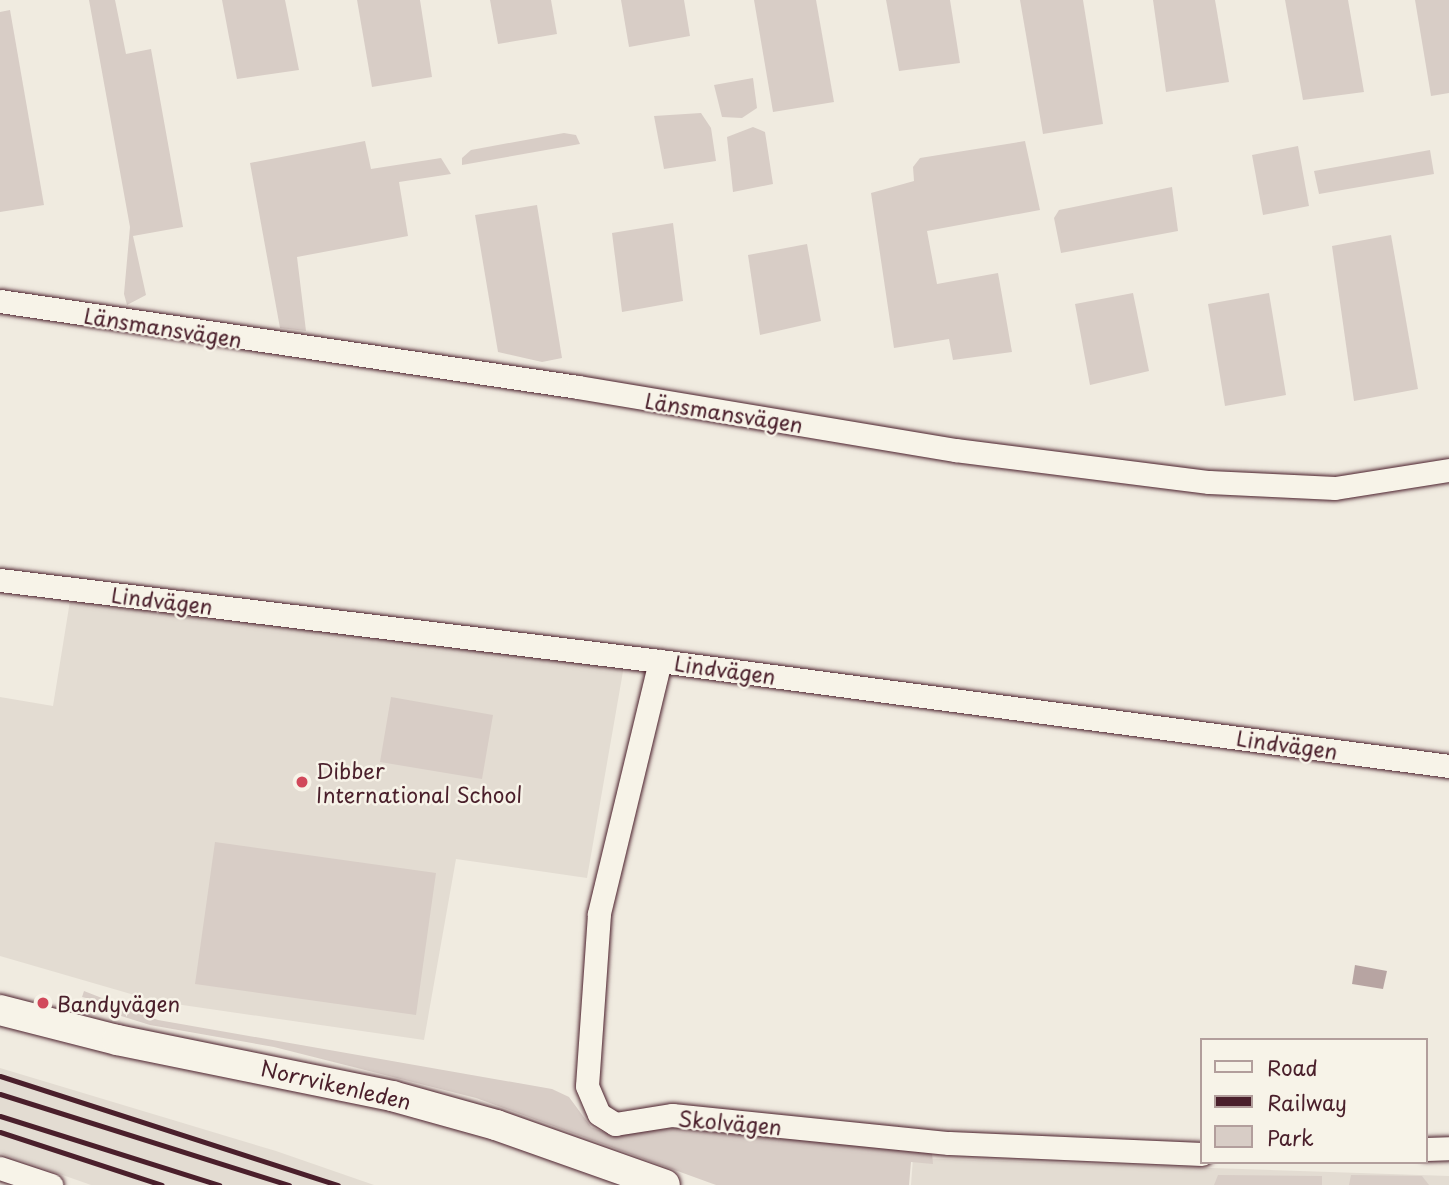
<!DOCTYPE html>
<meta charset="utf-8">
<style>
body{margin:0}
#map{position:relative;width:1449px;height:1185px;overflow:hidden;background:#f0ebe0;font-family:"Playpen Sans",sans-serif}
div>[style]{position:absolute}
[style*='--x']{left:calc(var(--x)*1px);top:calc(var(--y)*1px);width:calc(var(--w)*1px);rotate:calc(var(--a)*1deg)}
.built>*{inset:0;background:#e3dcd2}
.green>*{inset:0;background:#d8cdc6}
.water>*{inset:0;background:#b7a4a2}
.roads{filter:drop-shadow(0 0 2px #4a1f2b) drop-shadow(0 0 2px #4a1f2b)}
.minor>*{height:23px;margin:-11.5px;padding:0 11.5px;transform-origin:11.5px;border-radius:11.5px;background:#f7f3e8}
.major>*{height:30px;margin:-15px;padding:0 15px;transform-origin:15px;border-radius:15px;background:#f7f3e8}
.rail>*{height:5px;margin:-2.5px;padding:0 2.5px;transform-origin:2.5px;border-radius:2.5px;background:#4a1f2b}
.dots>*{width:19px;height:19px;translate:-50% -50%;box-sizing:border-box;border:4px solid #f7f3e8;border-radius:50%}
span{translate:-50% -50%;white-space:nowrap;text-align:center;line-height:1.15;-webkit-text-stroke:5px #f7f3e8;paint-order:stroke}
.street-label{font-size:21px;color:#4a1f2b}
.poi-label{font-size:21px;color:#4a1f2b}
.left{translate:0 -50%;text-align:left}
.legend{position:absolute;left:1200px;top:1038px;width:228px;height:126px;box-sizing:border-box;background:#f7f3e8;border:2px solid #b29e9c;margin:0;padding:9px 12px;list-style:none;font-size:21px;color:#4a1f2b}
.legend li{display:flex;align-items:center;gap:14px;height:35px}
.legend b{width:35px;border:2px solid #b29e9c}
</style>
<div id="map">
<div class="built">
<div style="clip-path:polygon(70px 601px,625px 660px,587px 878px,456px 859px,424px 1040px,155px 1001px,0 956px,0 697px,53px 706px)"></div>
<div style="clip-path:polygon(0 1068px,276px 1151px,374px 1185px,91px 1185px,0 1153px)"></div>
<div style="clip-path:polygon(913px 1158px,1449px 1176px,1449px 1185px,911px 1185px)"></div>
</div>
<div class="green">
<div style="clip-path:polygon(89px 0,115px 0,126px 54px,151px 49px,183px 227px,133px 236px,146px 295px,127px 305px,124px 294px,130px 227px)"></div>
<div style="clip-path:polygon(222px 0,285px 0,299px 70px,237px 79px)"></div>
<div style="clip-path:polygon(357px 0,420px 0,432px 77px,372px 87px)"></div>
<div style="clip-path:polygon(490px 0,551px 0,557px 34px,498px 44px)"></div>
<div style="clip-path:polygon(621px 0,684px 0,690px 36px,629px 47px)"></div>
<div style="clip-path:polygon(754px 0,816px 0,834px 102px,773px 112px)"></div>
<div style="clip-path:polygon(886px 0,950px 0,960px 63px,899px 71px)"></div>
<div style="clip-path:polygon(1020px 0,1083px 0,1103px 124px,1043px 134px)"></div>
<div style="clip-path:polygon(1153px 0,1215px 0,1229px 82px,1166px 92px)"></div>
<div style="clip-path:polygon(1285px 0,1348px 0,1364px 92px,1303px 100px)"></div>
<div style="clip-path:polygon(1415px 0,1449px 0,1449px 93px,1431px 96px)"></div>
<div style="clip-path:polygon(10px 10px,44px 205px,0 212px,0 12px)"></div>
<div style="clip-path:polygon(753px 78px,757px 108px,742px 118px,722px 117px,714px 85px)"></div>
<div style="clip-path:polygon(701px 113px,711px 128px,716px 161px,664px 169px,654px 116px)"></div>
<div style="clip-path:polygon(753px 127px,765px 132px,773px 184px,733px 192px,727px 137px)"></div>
<div style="clip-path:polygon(564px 133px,576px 135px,580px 144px,462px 165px,462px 158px,471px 150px)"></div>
<div style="clip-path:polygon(365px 141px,371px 169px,441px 158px,451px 174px,399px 182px,408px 236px,297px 257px,306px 331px,280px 328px,250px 163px)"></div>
<div style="clip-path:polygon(1025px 141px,1040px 210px,927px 231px,937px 284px,998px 273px,1012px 352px,953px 360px,949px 339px,894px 348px,871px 193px,914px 181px,913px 167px,920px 158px)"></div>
<div style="clip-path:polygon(1298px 146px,1309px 206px,1263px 215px,1252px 155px)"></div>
<div style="clip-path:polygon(1430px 150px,1434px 174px,1319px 194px,1314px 171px)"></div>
<div style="clip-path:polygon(1172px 187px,1178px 231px,1061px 253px,1054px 218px,1059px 210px)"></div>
<div style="clip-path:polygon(537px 205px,562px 358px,542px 362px,498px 352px,475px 215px)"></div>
<div style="clip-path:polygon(673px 223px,683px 301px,622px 312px,612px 233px)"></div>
<div style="clip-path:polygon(1391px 235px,1418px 389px,1354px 401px,1332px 246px)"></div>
<div style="clip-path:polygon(807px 244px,821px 321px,760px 335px,748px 255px)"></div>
<div style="clip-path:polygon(1133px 293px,1149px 371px,1090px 385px,1075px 304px)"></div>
<div style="clip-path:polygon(1269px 293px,1286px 395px,1225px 406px,1208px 304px)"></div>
<div style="clip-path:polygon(391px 697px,493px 715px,482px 779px,380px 762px)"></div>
<div style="clip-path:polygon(215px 842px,436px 873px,416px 1015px,195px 984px)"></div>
<div style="clip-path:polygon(84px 991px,158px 1020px,552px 1089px,569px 1097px,591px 1127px,606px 1133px,695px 1126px,932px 1152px,933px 1164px,911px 1162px,909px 1185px,716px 1185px,476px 1098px,274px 1047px,150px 1025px,105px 1011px,106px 1003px,82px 997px)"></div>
<div style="clip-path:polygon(1218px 1175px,1322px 1176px,1322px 1185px,1214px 1185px)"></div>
<div style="clip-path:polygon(1351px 1175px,1422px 1176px,1429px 1185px,1349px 1185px)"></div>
</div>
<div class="water">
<div style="clip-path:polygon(1355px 965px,1387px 971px,1383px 989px,1352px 984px)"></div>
</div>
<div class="roads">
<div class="minor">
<div style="--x:0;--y:301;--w:584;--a:8.46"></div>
<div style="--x:578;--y:387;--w:382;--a:9.5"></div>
<div style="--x:955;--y:450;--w:256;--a:7.2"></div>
<div style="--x:1209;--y:482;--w:126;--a:2.7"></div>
<div style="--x:1335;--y:488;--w:115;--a:-9"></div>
<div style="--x:0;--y:580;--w:665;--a:7"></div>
<div style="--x:660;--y:661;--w:796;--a:7.58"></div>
<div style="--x:660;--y:661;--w:260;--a:103.6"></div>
<div style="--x:599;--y:914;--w:172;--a:94"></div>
<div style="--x:587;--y:1086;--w:30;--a:67"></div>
<div style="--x:599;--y:1114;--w:19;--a:32"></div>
<div style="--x:615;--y:1124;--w:58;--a:-9"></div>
<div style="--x:672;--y:1115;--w:278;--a:5.8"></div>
<div style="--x:949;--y:1143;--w:253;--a:2.5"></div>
<div style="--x:1426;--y:1149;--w:23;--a:-2"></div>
<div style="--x:0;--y:1168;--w:54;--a:18.4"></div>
</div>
<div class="major">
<div style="--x:0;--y:1010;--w:121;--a:14.4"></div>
<div style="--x:117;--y:1040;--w:281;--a:11.5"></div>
<div style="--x:392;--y:1096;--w:108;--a:15.6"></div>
<div style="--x:496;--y:1125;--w:179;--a:19.5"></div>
</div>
</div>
<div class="rail">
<div style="--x:0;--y:1076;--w:355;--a:17.9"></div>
<div style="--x:0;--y:1094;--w:303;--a:17.5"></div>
<div style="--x:0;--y:1116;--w:230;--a:17.5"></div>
<div style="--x:0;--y:1132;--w:170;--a:18.1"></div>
</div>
<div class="dots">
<div style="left:302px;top:782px;background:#d1495b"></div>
<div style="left:43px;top:1003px;background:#d1495b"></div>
</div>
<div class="street-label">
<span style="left:163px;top:327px;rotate:9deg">Länsmansvägen</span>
<span style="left:724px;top:412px;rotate:9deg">Länsmansvägen</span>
<span style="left:162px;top:600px;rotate:7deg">Lindvägen</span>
<span style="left:725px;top:669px;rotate:8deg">Lindvägen</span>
<span style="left:1287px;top:744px;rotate:8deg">Lindvägen</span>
<span style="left:336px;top:1084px;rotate:13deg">Norrvikenleden</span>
<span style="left:730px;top:1122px;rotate:5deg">Skolvägen</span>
</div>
<div class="poi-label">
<span class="left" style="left:316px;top:782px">Dibber<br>International School</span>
<span class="left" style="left:57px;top:1003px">Bandyvägen</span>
</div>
<ul class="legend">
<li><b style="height:9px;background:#f7f3e8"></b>Road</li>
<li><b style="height:9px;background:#4a1f2b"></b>Railway</li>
<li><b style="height:19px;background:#d8cdc6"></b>Park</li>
</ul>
</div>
